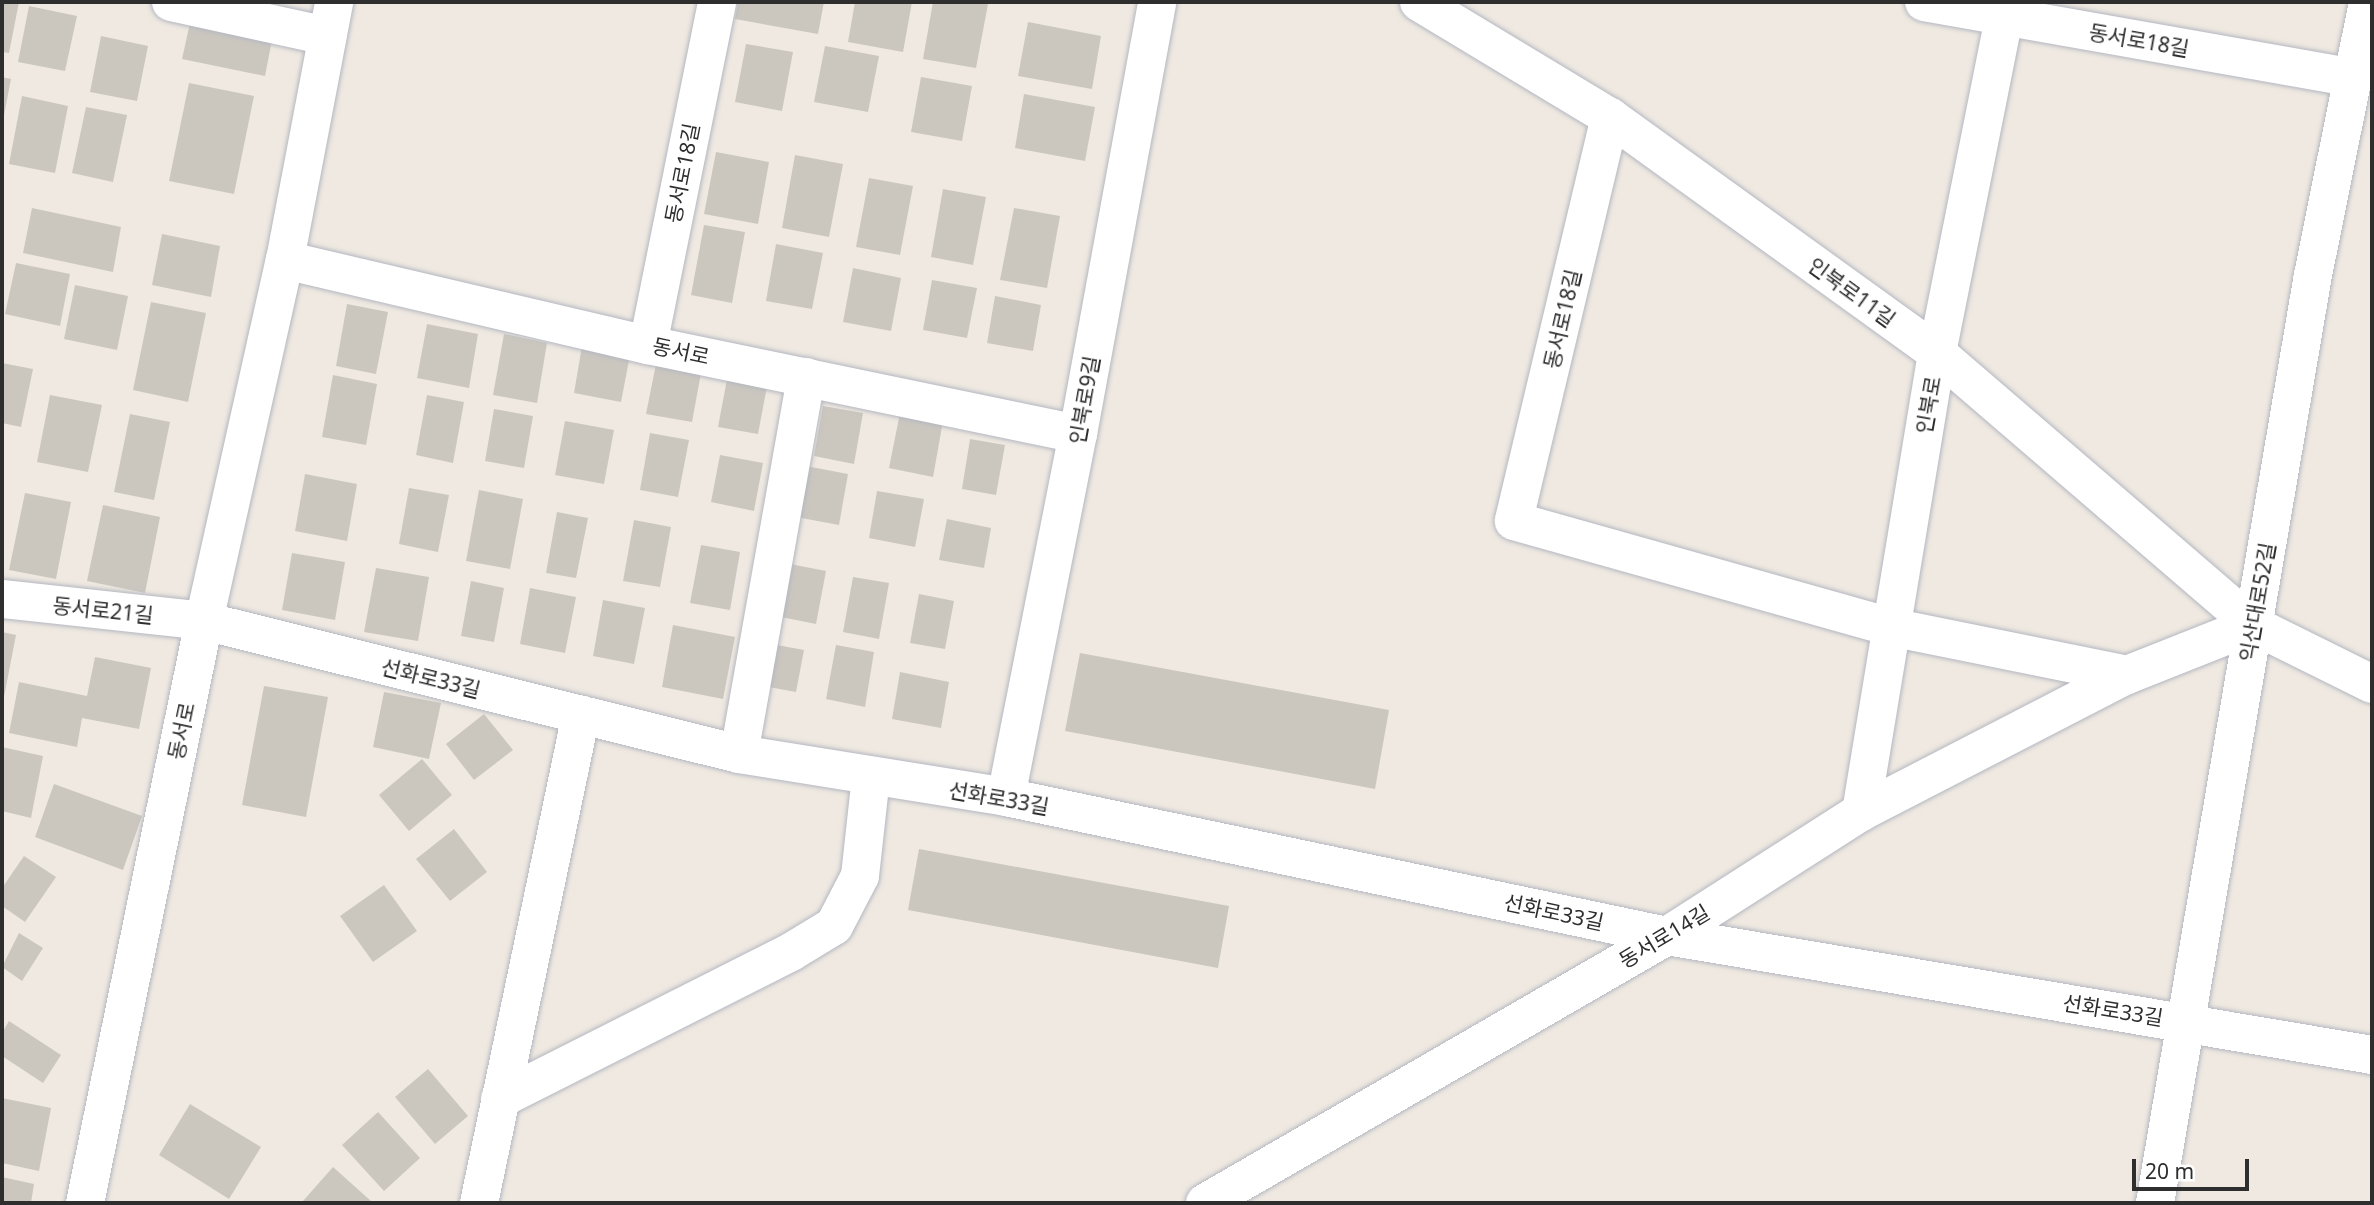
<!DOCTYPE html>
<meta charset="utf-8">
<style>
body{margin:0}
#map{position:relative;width:2374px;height:1205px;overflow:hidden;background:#efe9e1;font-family:"Noto Sans","Noto Sans KR",sans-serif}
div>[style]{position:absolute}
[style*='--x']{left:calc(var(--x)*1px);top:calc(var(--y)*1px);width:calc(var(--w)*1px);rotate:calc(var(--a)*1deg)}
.building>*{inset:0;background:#cbc7bf}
.roads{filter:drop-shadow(0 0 2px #b4b7c1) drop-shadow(0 0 2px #b4b7c1)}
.minor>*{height:38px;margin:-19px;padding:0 19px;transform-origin:19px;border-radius:19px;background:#fff}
span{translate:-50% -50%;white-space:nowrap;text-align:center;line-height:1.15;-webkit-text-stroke:5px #fff;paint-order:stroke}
.street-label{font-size:21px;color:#2e2e2e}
.frame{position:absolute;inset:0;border:4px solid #2e2e2e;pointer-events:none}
.scale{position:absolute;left:2132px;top:1159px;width:117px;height:32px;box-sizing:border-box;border:4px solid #2e2e2e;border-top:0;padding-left:9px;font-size:21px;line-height:24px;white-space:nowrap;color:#2e2e2e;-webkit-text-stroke:5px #fff;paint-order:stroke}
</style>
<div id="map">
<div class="building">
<div style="clip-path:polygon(2px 2px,19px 2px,9px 53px,2px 52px)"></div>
<div style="clip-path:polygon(738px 2px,824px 2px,818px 34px,735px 19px)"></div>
<div style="clip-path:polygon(855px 2px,912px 2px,903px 52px,848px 42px)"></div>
<div style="clip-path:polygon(933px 2px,988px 4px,976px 68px,923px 59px)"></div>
<div style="clip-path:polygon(29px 6px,77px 16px,65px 71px,18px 62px)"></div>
<div style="clip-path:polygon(1028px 22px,1101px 36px,1092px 89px,1018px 76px)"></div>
<div style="clip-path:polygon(190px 23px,272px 40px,265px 76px,182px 59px)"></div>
<div style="clip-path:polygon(101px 36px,148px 46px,137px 101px,90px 92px)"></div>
<div style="clip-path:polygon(746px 44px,793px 52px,782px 111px,735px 102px)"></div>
<div style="clip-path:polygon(825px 46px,879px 56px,868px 112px,814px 102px)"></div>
<div style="clip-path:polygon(2px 77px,11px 79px,3px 120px,2px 120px)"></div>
<div style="clip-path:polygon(921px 77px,972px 86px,962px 141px,911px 132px)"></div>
<div style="clip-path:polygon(189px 83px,254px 96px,234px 194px,169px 181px)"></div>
<div style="clip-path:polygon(1024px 94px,1095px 107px,1085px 161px,1015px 148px)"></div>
<div style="clip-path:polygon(22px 96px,68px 106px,55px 173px,9px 164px)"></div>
<div style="clip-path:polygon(86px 107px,127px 115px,113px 182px,72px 173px)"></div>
<div style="clip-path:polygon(716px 152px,769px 162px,758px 224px,704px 214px)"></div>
<div style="clip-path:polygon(795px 155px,843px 164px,829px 237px,782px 228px)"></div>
<div style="clip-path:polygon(869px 178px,913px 186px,900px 255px,856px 247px)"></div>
<div style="clip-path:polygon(943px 189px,986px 197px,973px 265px,931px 257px)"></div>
<div style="clip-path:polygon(32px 208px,121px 227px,113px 272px,23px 253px)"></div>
<div style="clip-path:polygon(1014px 208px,1060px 216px,1047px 288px,1000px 280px)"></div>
<div style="clip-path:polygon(704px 225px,745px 232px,732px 303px,691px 295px)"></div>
<div style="clip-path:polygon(162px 234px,220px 246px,211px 297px,152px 285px)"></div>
<div style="clip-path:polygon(776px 244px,823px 253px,812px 309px,766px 301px)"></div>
<div style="clip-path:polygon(16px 263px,70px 274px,60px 326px,5px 314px)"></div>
<div style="clip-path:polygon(853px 268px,901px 278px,891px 331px,843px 322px)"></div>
<div style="clip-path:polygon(932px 280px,977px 288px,967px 338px,923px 330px)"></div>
<div style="clip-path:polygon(75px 285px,128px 296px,117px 350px,64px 339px)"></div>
<div style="clip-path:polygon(995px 296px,1041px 305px,1033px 351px,987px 343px)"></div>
<div style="clip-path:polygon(151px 302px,206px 313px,188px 402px,133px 390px)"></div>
<div style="clip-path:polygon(347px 304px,388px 312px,376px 374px,336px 366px)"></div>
<div style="clip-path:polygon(427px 324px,478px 334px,469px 388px,417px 378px)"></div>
<div style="clip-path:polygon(504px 334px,547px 343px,537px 403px,493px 395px)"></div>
<div style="clip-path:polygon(582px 346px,630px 355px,621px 402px,574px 393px)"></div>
<div style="clip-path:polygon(658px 354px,703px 362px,692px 422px,646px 414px)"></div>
<div style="clip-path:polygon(2px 363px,33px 369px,21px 427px,2px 423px)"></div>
<div style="clip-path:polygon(728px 374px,768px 381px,758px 434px,718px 427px)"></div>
<div style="clip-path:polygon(333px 375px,377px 384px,366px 445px,322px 437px)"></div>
<div style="clip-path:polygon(50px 395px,102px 405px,88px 472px,37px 462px)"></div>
<div style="clip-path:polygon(427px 395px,464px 402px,453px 463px,416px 455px)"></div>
<div style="clip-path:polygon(823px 406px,863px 413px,854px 464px,814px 456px)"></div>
<div style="clip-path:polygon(494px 409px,533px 416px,524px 468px,485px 461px)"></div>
<div style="clip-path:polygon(900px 413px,943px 421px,933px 477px,889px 468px)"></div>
<div style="clip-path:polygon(130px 414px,170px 422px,154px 500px,114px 492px)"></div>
<div style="clip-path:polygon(565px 421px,614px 430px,604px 484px,555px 475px)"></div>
<div style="clip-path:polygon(650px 433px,689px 440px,678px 497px,640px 490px)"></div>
<div style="clip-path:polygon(970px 439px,1005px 445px,996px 495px,962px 489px)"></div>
<div style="clip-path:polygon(720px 455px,763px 463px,754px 511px,711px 502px)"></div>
<div style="clip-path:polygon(806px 466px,848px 474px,839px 525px,796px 517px)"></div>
<div style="clip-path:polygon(305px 474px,357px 484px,347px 541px,295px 531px)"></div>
<div style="clip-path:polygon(409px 488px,449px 495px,438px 552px,399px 544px)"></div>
<div style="clip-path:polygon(479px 490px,523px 499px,510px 569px,466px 561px)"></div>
<div style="clip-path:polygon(877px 491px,924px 499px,915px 547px,869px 538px)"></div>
<div style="clip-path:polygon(25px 493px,71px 502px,56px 579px,9px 570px)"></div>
<div style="clip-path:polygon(103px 505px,160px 517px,145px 593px,87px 581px)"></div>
<div style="clip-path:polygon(557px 512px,588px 518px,576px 578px,546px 573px)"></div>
<div style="clip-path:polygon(947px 519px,991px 528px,984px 568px,939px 560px)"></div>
<div style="clip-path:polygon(634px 520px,671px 527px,660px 587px,623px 581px)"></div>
<div style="clip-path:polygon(701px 545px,740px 552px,730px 610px,690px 603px)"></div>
<div style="clip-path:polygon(292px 553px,345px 562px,335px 620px,282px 610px)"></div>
<div style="clip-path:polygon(785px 563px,826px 571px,816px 624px,776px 616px)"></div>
<div style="clip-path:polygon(376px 568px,429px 577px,418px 641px,364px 632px)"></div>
<div style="clip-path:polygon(853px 577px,889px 583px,879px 639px,843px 632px)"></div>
<div style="clip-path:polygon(471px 581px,504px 588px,494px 642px,461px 636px)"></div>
<div style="clip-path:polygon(530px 588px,576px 597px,565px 653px,520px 644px)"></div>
<div style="clip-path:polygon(919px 594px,954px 601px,945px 649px,910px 643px)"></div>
<div style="clip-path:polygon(603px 600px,645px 608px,634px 664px,593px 656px)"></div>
<div style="clip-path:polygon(673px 625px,735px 637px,723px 699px,662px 687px)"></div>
<div style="clip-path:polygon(2px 632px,16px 635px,3px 702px,2px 702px)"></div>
<div style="clip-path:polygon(760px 642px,804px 650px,796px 692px,752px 684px)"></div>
<div style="clip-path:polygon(836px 645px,874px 652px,865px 707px,826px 699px)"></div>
<div style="clip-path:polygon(1080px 653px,1389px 710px,1375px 789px,1065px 731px)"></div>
<div style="clip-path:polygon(95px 657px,151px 668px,139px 729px,82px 718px,77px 747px,9px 733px,19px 682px,87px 696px)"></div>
<div style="clip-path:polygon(900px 672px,949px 682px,941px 728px,892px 719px)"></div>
<div style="clip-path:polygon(264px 686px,328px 697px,306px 817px,242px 805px)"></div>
<div style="clip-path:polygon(384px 692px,441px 703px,429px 759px,373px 747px)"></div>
<div style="clip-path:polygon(484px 714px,513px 750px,474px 780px,446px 744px)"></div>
<div style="clip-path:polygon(2px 747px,43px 756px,31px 818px,2px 811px)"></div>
<div style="clip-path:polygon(422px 759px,452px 795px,409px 831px,379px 795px)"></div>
<div style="clip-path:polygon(54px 784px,142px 816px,123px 870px,35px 837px)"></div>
<div style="clip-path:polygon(454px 829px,487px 872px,450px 901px,416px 859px)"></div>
<div style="clip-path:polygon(919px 849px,1229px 906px,1218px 968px,908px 910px)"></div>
<div style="clip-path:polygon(24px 856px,56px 877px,25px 922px,2px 906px,2px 888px)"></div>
<div style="clip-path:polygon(384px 885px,417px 931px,373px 962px,340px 916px)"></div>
<div style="clip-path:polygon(19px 933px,43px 948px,22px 981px,2px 967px)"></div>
<div style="clip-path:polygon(9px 1021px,61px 1055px,43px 1083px,2px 1056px,2px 1033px)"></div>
<div style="clip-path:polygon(428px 1069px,468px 1116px,435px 1144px,395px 1097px)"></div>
<div style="clip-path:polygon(2px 1098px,51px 1108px,39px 1171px,2px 1163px)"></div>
<div style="clip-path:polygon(190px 1104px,261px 1147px,229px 1199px,159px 1155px)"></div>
<div style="clip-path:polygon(378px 1112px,420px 1158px,384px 1191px,342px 1145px)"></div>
<div style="clip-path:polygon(333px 1167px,371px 1201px,369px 1203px,303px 1201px)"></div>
<div style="clip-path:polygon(2px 1177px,34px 1184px,31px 1203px,2px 1203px)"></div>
</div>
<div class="roads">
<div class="minor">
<div style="--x:171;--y:2;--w:160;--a:12.3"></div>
<div style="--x:1419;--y:2;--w:223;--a:31.1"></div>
<div style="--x:1610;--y:117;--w:403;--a:35.8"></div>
<div style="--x:1937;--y:353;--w:417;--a:40.7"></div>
<div style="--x:2253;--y:625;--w:133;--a:26.4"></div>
<div style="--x:1924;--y:2;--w:437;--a:10"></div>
<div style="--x:1610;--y:117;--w:415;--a:103.4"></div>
<div style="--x:1514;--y:521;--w:391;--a:15.7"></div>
<div style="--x:1890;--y:627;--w:242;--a:11.4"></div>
<div style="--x:285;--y:260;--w:373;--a:13.2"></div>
<div style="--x:648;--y:345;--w:439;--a:11.7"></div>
<div style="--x:648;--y:345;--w:350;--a:-78.6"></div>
<div style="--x:2;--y:599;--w:203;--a:6.2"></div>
<div style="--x:204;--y:621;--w:551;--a:13.96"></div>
<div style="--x:739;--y:754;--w:270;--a:9.1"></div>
<div style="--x:1006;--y:797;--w:675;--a:11.88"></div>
<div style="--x:1667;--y:936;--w:715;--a:9.58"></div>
<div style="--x:739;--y:754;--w:383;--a:-79.9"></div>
<div style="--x:1006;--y:797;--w:370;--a:-78.8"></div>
<div style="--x:1078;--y:434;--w:439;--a:-79.6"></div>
<div style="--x:1861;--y:812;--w:465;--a:-80.6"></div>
<div style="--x:1937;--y:353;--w:358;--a:-78.7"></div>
<div style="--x:500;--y:1099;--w:326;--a:-26.8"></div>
<div style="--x:791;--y:952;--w:50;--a:-31.2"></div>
<div style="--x:834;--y:926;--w:56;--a:-62.5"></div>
<div style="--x:860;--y:876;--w:101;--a:-83.7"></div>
<div style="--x:85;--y:1203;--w:594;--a:-78.44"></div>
<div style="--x:204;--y:621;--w:370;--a:-77.4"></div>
<div style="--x:285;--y:260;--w:263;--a:-79.2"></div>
<div style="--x:479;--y:1203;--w:499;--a:-78.2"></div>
<div style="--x:1205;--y:1203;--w:534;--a:-30.02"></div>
<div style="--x:1667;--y:936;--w:230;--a:-32.6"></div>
<div style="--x:1861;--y:812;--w:299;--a:-27.3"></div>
<div style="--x:2127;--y:675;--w:136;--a:-21.6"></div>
<div style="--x:2155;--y:1203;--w:941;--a:-80.34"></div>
<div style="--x:2313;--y:275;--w:278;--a:-78.6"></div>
</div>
</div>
<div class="street-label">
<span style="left:2139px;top:40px;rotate:10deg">동서로18길</span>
<span style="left:682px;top:173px;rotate:-79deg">동서로18길</span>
<span style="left:1852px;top:292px;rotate:36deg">인북로11길</span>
<span style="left:1562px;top:319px;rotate:-77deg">동서로18길</span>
<span style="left:681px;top:351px;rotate:12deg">동서로</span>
<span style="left:1084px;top:400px;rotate:-80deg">인북로9길</span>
<span style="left:1928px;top:405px;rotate:-80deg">인북로</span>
<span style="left:2257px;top:602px;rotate:-80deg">익산대로52길</span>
<span style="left:103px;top:610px;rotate:6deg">동서로21길</span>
<span style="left:431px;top:678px;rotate:14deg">선화로33길</span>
<span style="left:181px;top:731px;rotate:-78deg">동서로</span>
<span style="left:999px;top:798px;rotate:10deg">선화로33길</span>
<span style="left:1554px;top:912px;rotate:12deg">선화로33길</span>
<span style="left:1664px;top:936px;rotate:-31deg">동서로14길</span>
<span style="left:2113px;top:1010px;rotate:9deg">선화로33길</span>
</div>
<div class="frame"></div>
<div class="scale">20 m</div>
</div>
